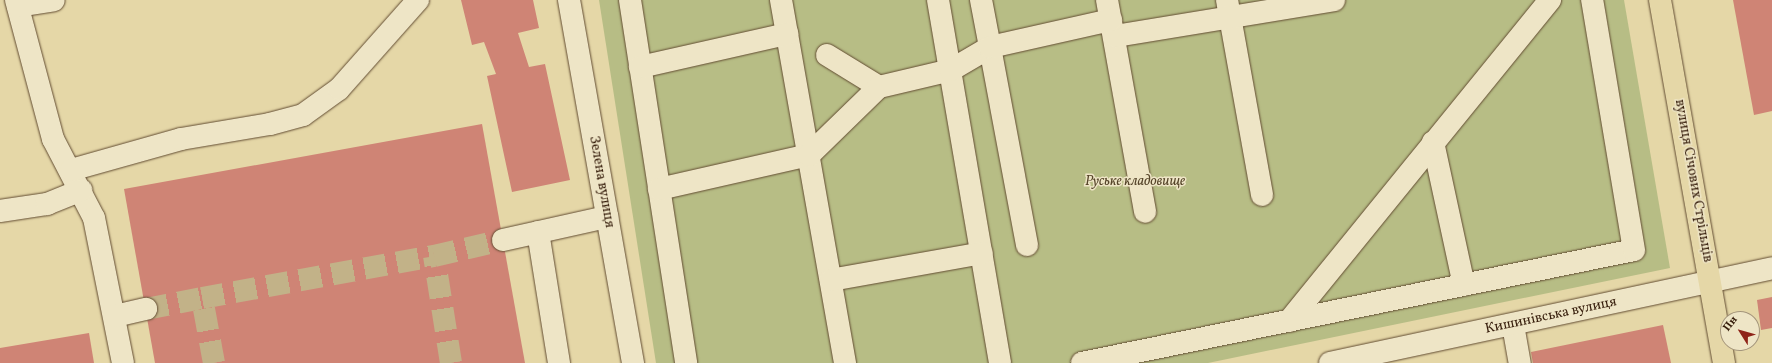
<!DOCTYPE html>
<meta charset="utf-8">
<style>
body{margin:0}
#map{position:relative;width:1772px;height:363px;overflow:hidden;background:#e5d7a7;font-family:Vollkorn,serif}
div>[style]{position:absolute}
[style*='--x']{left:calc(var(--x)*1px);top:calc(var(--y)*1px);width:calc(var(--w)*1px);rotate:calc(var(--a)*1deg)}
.green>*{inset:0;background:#b7bd85}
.building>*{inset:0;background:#cf8475}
.minor-tunnel>*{height:22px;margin-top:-11px;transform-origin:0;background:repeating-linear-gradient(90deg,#c2b288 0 22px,transparent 0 33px)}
.roads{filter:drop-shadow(0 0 1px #624c32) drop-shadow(0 0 1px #624c32)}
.minor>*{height:22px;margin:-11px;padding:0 11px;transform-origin:11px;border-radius:11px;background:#eee5c6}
.major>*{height:22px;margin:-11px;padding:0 11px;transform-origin:11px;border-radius:11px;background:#e5d7a7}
span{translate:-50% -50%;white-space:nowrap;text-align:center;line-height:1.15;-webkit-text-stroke:3px #eee5c6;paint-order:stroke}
.street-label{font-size:14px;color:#361d0b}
.park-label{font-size:14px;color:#56452a;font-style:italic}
.north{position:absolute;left:1720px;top:311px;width:40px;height:40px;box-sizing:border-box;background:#eee5c6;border:1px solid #a4957b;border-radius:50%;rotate:307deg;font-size:11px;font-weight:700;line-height:16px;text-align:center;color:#361d0b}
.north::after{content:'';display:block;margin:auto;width:14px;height:18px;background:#8f2418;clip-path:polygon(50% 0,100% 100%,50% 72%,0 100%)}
</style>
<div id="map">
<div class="green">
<div style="clip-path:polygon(599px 0,1624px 0,1670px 268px,1208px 363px,656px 363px)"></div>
</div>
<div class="building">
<div style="clip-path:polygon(461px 0,533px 0,539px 28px,518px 33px,529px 67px,545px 64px,570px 180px,512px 192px,487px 76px,496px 74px,484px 42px,472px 45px)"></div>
<div style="clip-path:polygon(1733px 0,1772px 0,1772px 111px,1754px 115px)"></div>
<div style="clip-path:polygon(482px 124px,525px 363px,155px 363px,124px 189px)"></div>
<div style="clip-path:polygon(1772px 297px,1772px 328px,1761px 330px,1757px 300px)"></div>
<div style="clip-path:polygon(1663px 325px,1671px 363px,1533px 363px,1531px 352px)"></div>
<div style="clip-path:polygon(89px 333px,94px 363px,0 363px,0 348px)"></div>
</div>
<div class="minor-tunnel">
<div style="--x:146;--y:309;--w:57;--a:-11.1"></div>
<div style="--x:214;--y:363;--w:66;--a:-100.5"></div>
<div style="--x:202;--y:298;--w:236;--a:-10.3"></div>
<div style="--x:451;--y:363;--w:108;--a:-99"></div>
<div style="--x:434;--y:256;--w:71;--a:-13.1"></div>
</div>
<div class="roads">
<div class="minor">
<div style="--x:16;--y:0;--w:144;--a:75.1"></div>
<div style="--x:53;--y:139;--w:89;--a:62.6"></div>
<div style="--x:94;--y:218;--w:148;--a:78.7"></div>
<div style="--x:569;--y:0;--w:369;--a:80"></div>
<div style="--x:630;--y:0;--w:367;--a:81.2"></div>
<div style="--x:781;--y:0;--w:369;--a:80"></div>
<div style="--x:938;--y:0;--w:368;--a:80.3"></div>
<div style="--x:1107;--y:0;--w:215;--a:79.8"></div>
<div style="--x:1227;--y:0;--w:198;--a:79.8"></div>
<div style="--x:18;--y:6;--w:36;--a:-9"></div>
<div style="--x:1115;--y:36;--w:222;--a:-9.3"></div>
<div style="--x:827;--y:55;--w:61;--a:31.6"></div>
<div style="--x:640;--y:67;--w:151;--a:-12.7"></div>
<div style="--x:1433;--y:142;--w:146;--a:77.8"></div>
<div style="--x:71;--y:170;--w:114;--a:-15.7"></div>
<div style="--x:181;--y:139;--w:90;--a:-9.6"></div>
<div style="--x:270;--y:124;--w:34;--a:-15"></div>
<div style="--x:303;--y:115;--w:44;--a:-35.8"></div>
<div style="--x:339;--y:89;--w:119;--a:-48.4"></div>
<div style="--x:659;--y:189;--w:154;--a:-12.8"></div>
<div style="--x:809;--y:155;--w:98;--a:-44.2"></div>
<div style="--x:879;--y:87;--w:74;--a:-13.3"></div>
<div style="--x:951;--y:70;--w:45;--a:-30.5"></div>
<div style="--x:990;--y:47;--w:48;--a:-100.8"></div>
<div style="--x:0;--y:211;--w:48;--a:-8.5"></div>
<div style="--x:47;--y:204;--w:37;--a:-22"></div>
<div style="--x:538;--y:232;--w:133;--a:80.9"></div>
<div style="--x:503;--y:240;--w:107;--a:-12.5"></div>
<div style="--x:1027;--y:245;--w:201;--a:-100.6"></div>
<div style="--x:990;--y:47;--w:124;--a:-12.6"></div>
<div style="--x:831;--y:280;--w:153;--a:-10.1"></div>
<div style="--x:115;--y:316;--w:32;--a:-13"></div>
<div style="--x:1289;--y:321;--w:414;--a:-50.9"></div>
<div style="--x:1513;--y:325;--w:39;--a:80"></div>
<div style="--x:1082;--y:363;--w:563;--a:-11.57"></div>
<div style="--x:1634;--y:250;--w:254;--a:-99.5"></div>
<div style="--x:1330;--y:363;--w:452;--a:-12.1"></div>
</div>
<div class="major">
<div style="--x:1660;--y:0;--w:369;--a:80"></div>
</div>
</div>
<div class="street-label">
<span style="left:1693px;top:181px;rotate:80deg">вулиця Січових Стрільців</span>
<span style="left:601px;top:182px;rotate:80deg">Зелена вулиця</span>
<span style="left:1551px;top:316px;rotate:-12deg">Кишинівська вулиця</span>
</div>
<div class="park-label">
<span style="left:1135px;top:182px">Руське кладовище</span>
</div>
<div class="north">Пн</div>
</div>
